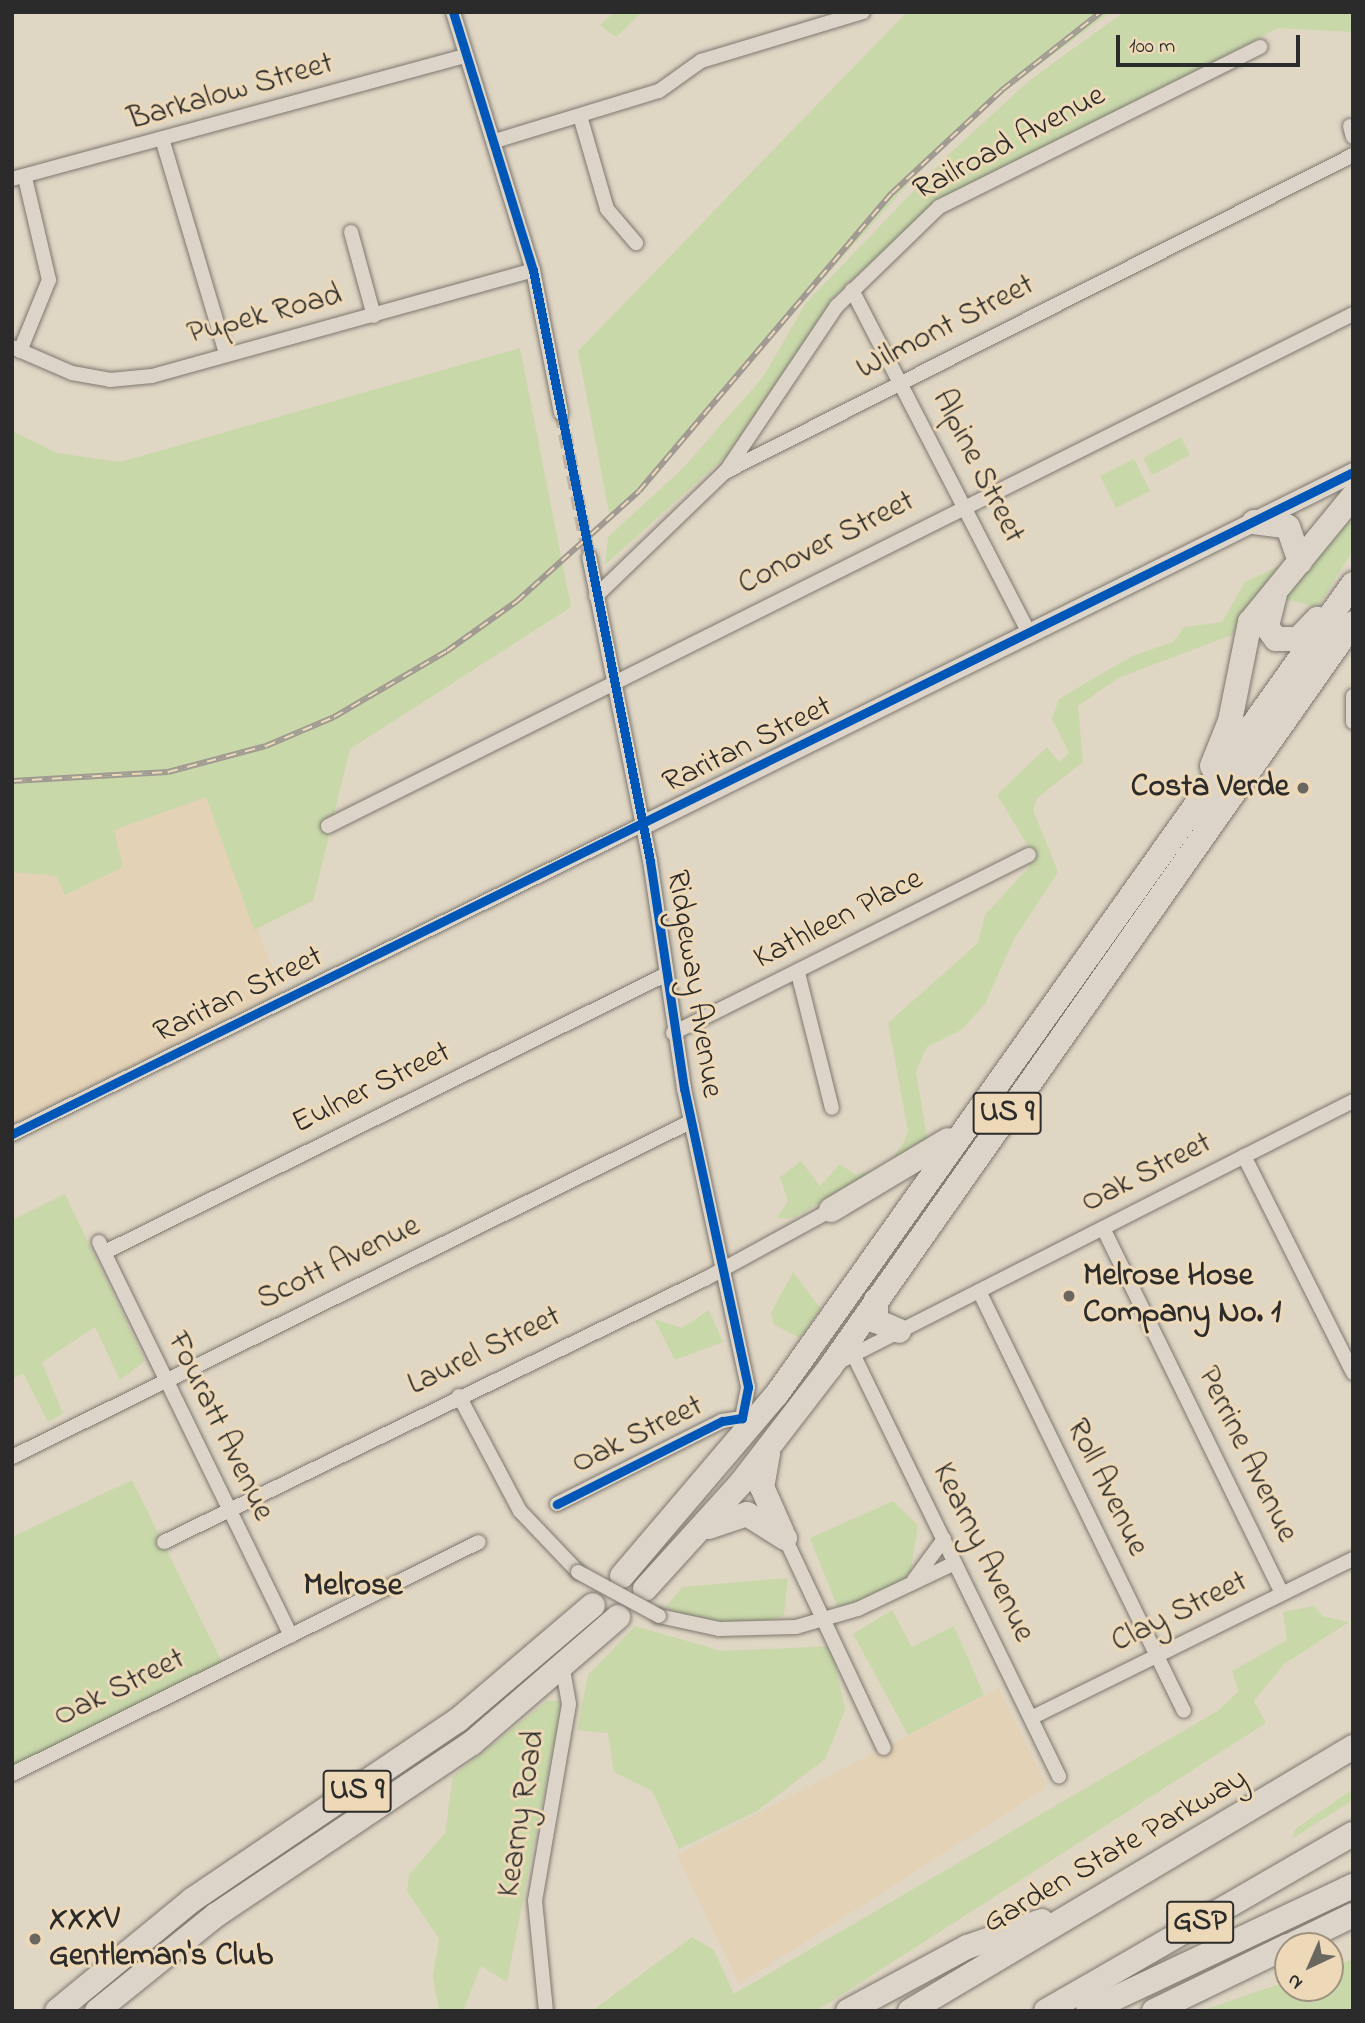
<!DOCTYPE html>
<style>
body{margin:0}
#map{position:relative;width:1365px;height:2023px;overflow:hidden;background:#e0d6c4;font-family:"Indie Flower",sans-serif}
div>[style]{position:absolute}
[style*='--x']{left:calc(var(--x)*1px);top:calc(var(--y)*1px);width:calc(var(--w)*1px);rotate:calc(var(--a)*1deg)}
.built>*{inset:0;background:#e4d2b7}
.green>*{inset:0;background:#c9d8a9}
.street-tunnel>*{height:14px;margin-top:-7px;transform-origin:0;background:repeating-linear-gradient(90deg,#bcb4a5 0 14px,transparent 0 21px)}
.roads{filter:drop-shadow(0 0 2px #7c7870) drop-shadow(0 0 2px #7c7870)}
.street>*{height:14px;margin:-7px;padding:0 7px;transform-origin:7px;border-radius:7px;background:#dcd4c8}
.secondary>*{height:19px;margin:-9.5px;padding:0 9.5px;transform-origin:9.5px;border-radius:9.5px;background:#dcd4c8}
.highway>*{height:24px;margin:-12px;padding:0 12px;transform-origin:12px;border-radius:12px;background:#dcd4c8}
.rail>*{height:6px;margin-top:-3px;transform-origin:0;background:repeating-linear-gradient(90deg,#edd9b7 0 10px,#a09a92 0 20px);box-sizing:border-box;border-block:2px solid #a09a92}
.bridges{filter:drop-shadow(0 0 2px #7c7870) drop-shadow(0 0 2px #7c7870)}
.street-bridge>*{height:14px;margin:-7px;padding:0 7px;transform-origin:7px;border-radius:7px;background:#dcd4c8}
.cycleway>*{height:9px;margin:-4.5px;padding:0 4.5px;transform-origin:4.5px;border-radius:4.5px;background:#0057b8}
.dots>*{width:19px;height:19px;translate:-50% -50%;box-sizing:border-box;border:4px solid #edd9b7;border-radius:50%}
span{translate:-50% -50%;white-space:nowrap;text-align:center;line-height:1.15;-webkit-text-stroke:6px #edd9b7;paint-order:stroke}
.shield-label span{padding:2px 5px;background:#edd9b7;border:2px solid;border-radius:5px;-webkit-text-stroke-width:0}
.shield-label{font-size:30px;color:#2b2b2b;font-weight:700}
.street-label{font-size:32px;color:#2b2b2b}
.poi-label{font-size:32px;color:#2b2b2b;font-weight:700}
.right{translate:-100% -50%;text-align:right}
.left{translate:0 -50%;text-align:left}
.neighbourhood-label{font-size:33px;color:#2b2b2b;font-weight:700}
.frame{position:absolute;inset:0;border:14px solid #2b2b2b;pointer-events:none}
.north{position:absolute;left:1274px;top:1932px;width:70px;height:70px;box-sizing:border-box;background:#edd9b7;border:2px solid #9f937f;border-radius:50%;rotate:224deg;font-size:19px;font-weight:700;line-height:28px;text-align:center;color:#2b2b2b}
.north::after{content:'';display:block;margin:auto;width:24px;height:32px;background:#6a6761;clip-path:polygon(50% 0,100% 100%,50% 72%,0 100%)}
.scale{position:absolute;left:1116px;top:35px;width:184px;height:32px;box-sizing:border-box;border:4px solid #2b2b2b;border-top:0;padding-left:9px;font-size:21px;line-height:24px;white-space:nowrap;color:#2b2b2b;-webkit-text-stroke:5px #edd9b7;paint-order:stroke}
</style>
<div id="map">
<div class="built">
<div style="clip-path:polygon(206px 797px,285px 1001px,12px 1137px,12px 872px,56px 876px,66px 895px,123px 867px,113px 830px)"></div>
<div style="clip-path:polygon(999px 1688px,1046px 1785px,1041px 1791px,739px 1984px,677px 1855px)"></div>
</div>
<div class="green">
<div style="clip-path:polygon(615px 12px,642px 12px,616px 37px,600px 25px)"></div>
<div style="clip-path:polygon(907px 12px,1111px 12px,968px 117px,610px 518px,578px 351px)"></div>
<div style="clip-path:polygon(1124px 12px,1353px 12px,1353px 32px,1278px 28px,942px 199px,836px 294px,728px 454px,605px 565px,608px 537px,682px 469px,763px 377px,806px 303px,947px 156px,1030px 80px)"></div>
<div style="clip-path:polygon(520px 348px,571px 607px,350px 749px,313px 901px,254px 930px,206px 797px,114px 830px,123px 867px,65px 895px,56px 876px,12px 872px,12px 431px,57px 453px,120px 462px)"></div>
<div style="clip-path:polygon(1181px 437px,1190px 455px,1152px 475px,1143px 458px)"></div>
<div style="clip-path:polygon(1134px 459px,1150px 491px,1116px 508px,1100px 476px)"></div>
<div style="clip-path:polygon(1353px 508px,1353px 550px,1318px 607px,1284px 599px)"></div>
<div style="clip-path:polygon(1286px 563px,1232px 635px,1118px 678px,1078px 706px,1083px 762px,1037px 798px,1033px 810px,1058px 872px,1014px 939px,985px 1004px,961px 1030px,927px 1047px,916px 1072px,928px 1143px,793px 1218px,777px 1218px,788px 1201px,780px 1177px,801px 1161px,820px 1186px,840px 1164px,856px 1175px,888px 1165px,904px 1142px,908px 1131px,888px 1023px,978px 943px,985px 915px,1028px 868px,1033px 854px,997px 795px,1047px 747px,1059px 762px,1069px 753px,1052px 719px,1059px 699px,1132px 656px,1173px 642px,1184px 627px,1222px 622px,1245px 582px)"></div>
<div style="clip-path:polygon(65px 1194px,145px 1361px,120px 1380px,95px 1327px,42px 1362px,63px 1414px,48px 1422px,23px 1373px,12px 1379px,12px 1220px)"></div>
<div style="clip-path:polygon(793px 1272px,821px 1309px,800px 1338px,774px 1325px,771px 1313px)"></div>
<div style="clip-path:polygon(709px 1310px,723px 1342px,675px 1360px,654px 1319px,682px 1328px)"></div>
<div style="clip-path:polygon(132px 1480px,225px 1668px,12px 1774px,12px 1537px)"></div>
<div style="clip-path:polygon(893px 1501px,918px 1525px,910px 1575px,877px 1601px,837px 1606px,810px 1538px)"></div>
<div style="clip-path:polygon(788px 1578px,784px 1616px,712px 1634px,666px 1607px,682px 1587px)"></div>
<div style="clip-path:polygon(1314px 1606px,1322px 1616px,1349px 1622px,1284px 1664px,1254px 1701px,1266px 1723px,816px 2011px,592px 2011px,692px 1937px,714px 1950px,734px 1994px,1219px 1710px,1239px 1691px,1232px 1671px,1287px 1640px,1283px 1612px)"></div>
<div style="clip-path:polygon(892px 1610px,912px 1647px,954px 1626px,984px 1695px,908px 1735px,853px 1634px)"></div>
<div style="clip-path:polygon(635px 1626px,722px 1651px,831px 1646px,845px 1710px,825px 1759px,757px 1811px,679px 1849px,652px 1791px,614px 1772px,608px 1733px,577px 1730px,588px 1675px)"></div>
<div style="clip-path:polygon(547px 1701px,562px 1701px,507px 1982px,481px 1966px,463px 2011px,439px 2011px,433px 1976px,439px 1939px,407px 1891px,409px 1875px,445px 1833px,453px 1776px)"></div>
<div style="clip-path:polygon(1353px 1789px,1353px 1800px,1293px 1838px,1294px 1830px)"></div>
<div style="clip-path:polygon(1353px 1959px,1353px 2011px,1200px 2011px,1288px 1981px,1288px 1988px,1330px 1988px,1330px 1969px)"></div>
</div>
<div class="street-tunnel">
<div style="--x:561;--y:413;--w:147;--a:79"></div>
</div>
<div class="roads">
<div class="street">
<div style="--x:453;--y:12;--w:270;--a:72.8"></div>
<div style="--x:533;--y:270;--w:146;--a:78.9"></div>
<div style="--x:580;--y:116;--w:97;--a:73.8"></div>
<div style="--x:607;--y:209;--w:45;--a:49.5"></div>
<div style="--x:1350;--y:126;--w:11;--a:75"></div>
<div style="--x:495;--y:141;--w:171;--a:-17"></div>
<div style="--x:659;--y:91;--w:52;--a:-35.5"></div>
<div style="--x:701;--y:61;--w:169;--a:-16.8"></div>
<div style="--x:163;--y:142;--w:221;--a:73.4"></div>
<div style="--x:12;--y:179;--w:468;--a:-15.2"></div>
<div style="--x:351;--y:232;--w:87;--a:74.7"></div>
<div style="--x:852;--y:290;--w:386;--a:62.7"></div>
<div style="--x:12;--y:347;--w:65;--a:23.4"></div>
<div style="--x:72;--y:373;--w:39;--a:10"></div>
<div style="--x:110;--y:380;--w:42;--a:-5.4"></div>
<div style="--x:152;--y:376;--w:395;--a:-15.5"></div>
<div style="--x:20;--y:351;--w:77;--a:-67.8"></div>
<div style="--x:49;--y:280;--w:105;--a:-103.2"></div>
<div style="--x:726;--y:471;--w:199;--a:-56.1"></div>
<div style="--x:837;--y:306;--w:142;--a:-44.1"></div>
<div style="--x:939;--y:207;--w:359;--a:-26.5"></div>
<div style="--x:596;--y:596;--w:179;--a:-43.9"></div>
<div style="--x:725;--y:472;--w:703;--a:-26.78"></div>
<div style="--x:1353;--y:696;--w:26;--a:90"></div>
<div style="--x:328;--y:826;--w:1146;--a:-26.54"></div>
<div style="--x:798;--y:973;--w:139;--a:75.9"></div>
<div style="--x:673;--y:1033;--w:398;--a:-26.6"></div>
<div style="--x:12;--y:1134;--w:702;--a:-26.13"></div>
<div style="--x:1244;--y:1156;--w:243;--a:63.3"></div>
<div style="--x:1103;--y:1228;--w:407;--a:63.9"></div>
<div style="--x:99;--y:1242;--w:438;--a:64"></div>
<div style="--x:105;--y:1252;--w:625;--a:-26.32"></div>
<div style="--x:979;--y:1291;--w:467;--a:64"></div>
<div style="--x:853;--y:1354;--w:470;--a:64"></div>
<div style="--x:839;--y:1362;--w:576;--a:-26.92"></div>
<div style="--x:459;--y:1396;--w:130;--a:62.1"></div>
<div style="--x:520;--y:1511;--w:84;--a:46.4"></div>
<div style="--x:12;--y:1457;--w:756;--a:-26.29"></div>
<div style="--x:557;--y:1504;--w:185;--a:-26.7"></div>
<div style="--x:722;--y:1421;--w:20;--a:-9"></div>
<div style="--x:742;--y:1418;--w:32;--a:-79"></div>
<div style="--x:748;--y:1387;--w:306;--a:-102.1"></div>
<div style="--x:684;--y:1088;--w:230;--a:-98.5"></div>
<div style="--x:650;--y:861;--w:310;--a:-101.3"></div>
<div style="--x:785;--y:1538;--w:232;--a:64.8"></div>
<div style="--x:164;--y:1542;--w:602;--a:-25.93"></div>
<div style="--x:705;--y:1279;--w:144;--a:-28.7"></div>
<div style="--x:914;--y:1580;--w:51;--a:-53.8"></div>
<div style="--x:659;--y:1616;--w:61;--a:12.2"></div>
<div style="--x:719;--y:1629;--w:77;--a:-1.5"></div>
<div style="--x:796;--y:1627;--w:65;--a:-16.2"></div>
<div style="--x:858;--y:1609;--w:107;--a:-25.4"></div>
<div style="--x:1031;--y:1718;--w:359;--a:-26.3"></div>
<div style="--x:12;--y:1774;--w:521;--a:-26.42"></div>
<div style="--x:546;--y:2011;--w:111;--a:-95.7"></div>
<div style="--x:535;--y:1901;--w:200;--a:-80.2"></div>
<div style="--x:569;--y:1704;--w:36;--a:-100"></div>
</div>
<div class="secondary">
<div style="--x:642;--y:825;--w:794;--a:-26.4"></div>
</div>
<div class="highway">
<div style="--x:1254;--y:522;--w:34;--a:8"></div>
<div style="--x:1288;--y:527;--w:37;--a:71"></div>
<div style="--x:1275;--y:594;--w:34;--a:104"></div>
<div style="--x:1267;--y:627;--w:15;--a:53"></div>
<div style="--x:1276;--y:639;--w:22;--a:0"></div>
<div style="--x:1298;--y:639;--w:28;--a:-46"></div>
<div style="--x:1212;--y:766;--w:48;--a:-68.2"></div>
<div style="--x:1230;--y:721;--w:101;--a:-78.6"></div>
<div style="--x:1250;--y:622;--w:163;--a:-50.7"></div>
<div style="--x:831;--y:1210;--w:136;--a:-30.9"></div>
<div style="--x:876;--y:1300;--w:21;--a:90"></div>
<div style="--x:876;--y:1321;--w:25;--a:23"></div>
<div style="--x:768;--y:1454;--w:34;--a:100"></div>
<div style="--x:762;--y:1487;--w:49;--a:66"></div>
<div style="--x:709;--y:1527;--w:40;--a:-18.9"></div>
<div style="--x:747;--y:1514;--w:45;--a:32.3"></div>
<div style="--x:622;--y:1576;--w:239;--a:-49.6"></div>
<div style="--x:777;--y:1394;--w:994;--a:-54.58"></div>
<div style="--x:645;--y:1589;--w:143;--a:-47.8"></div>
<div style="--x:741;--y:1483;--w:148;--a:-52.4"></div>
<div style="--x:831;--y:1366;--w:908;--a:-54.91"></div>
<div style="--x:1289;--y:1946;--w:71;--a:-25.8"></div>
<div style="--x:57;--y:2011;--w:175;--a:-39.4"></div>
<div style="--x:192;--y:1900;--w:321;--a:-34.1"></div>
<div style="--x:458;--y:1720;--w:177;--a:-40.4"></div>
<div style="--x:97;--y:2011;--w:153;--a:-38.9"></div>
<div style="--x:216;--y:1915;--w:308;--a:-33.9"></div>
<div style="--x:472;--y:1743;--w:193;--a:-40.8"></div>
<div style="--x:848;--y:2011;--w:135;--a:-28.3"></div>
<div style="--x:967;--y:1947;--w:79;--a:-19.1"></div>
<div style="--x:910;--y:2011;--w:516;--a:-30.79"></div>
<div style="--x:1046;--y:2011;--w:354;--a:-30"></div>
<div style="--x:1088;--y:2011;--w:293;--a:-25.3"></div>
<div style="--x:1154;--y:2011;--w:149;--a:-25.9"></div>
</div>
</div>
<div class="rail">
<div style="--x:12;--y:781;--w:156;--a:-3.3"></div>
<div style="--x:168;--y:772;--w:101;--a:-14.9"></div>
<div style="--x:266;--y:746;--w:74;--a:-23.1"></div>
<div style="--x:334;--y:717;--w:131;--a:-30.3"></div>
<div style="--x:447;--y:651;--w:86;--a:-35.5"></div>
<div style="--x:517;--y:601;--w:164;--a:-42"></div>
<div style="--x:639;--y:491;--w:391;--a:-49.7"></div>
<div style="--x:892;--y:193;--w:151;--a:-43.1"></div>
<div style="--x:1002;--y:90;--w:126;--a:-38.2"></div>
</div>
<div class="bridges">
<div class="street-bridge">
<div style="--x:578;--y:1572;--w:92;--a:28.5"></div>
</div>
</div>
<div class="cycleway">
<div style="--x:453;--y:12;--w:270;--a:72.8"></div>
<div style="--x:533;--y:270;--w:602;--a:78.8"></div>
<div style="--x:650;--y:861;--w:230;--a:81.5"></div>
<div style="--x:684;--y:1088;--w:306;--a:77.9"></div>
<div style="--x:748;--y:1387;--w:32;--a:101"></div>
<div style="--x:742;--y:1418;--w:20;--a:171"></div>
<div style="--x:722;--y:1421;--w:185;--a:153.3"></div>
<div style="--x:12;--y:1134;--w:1496;--a:-26.27"></div>
</div>
<div class="dots">
<div style="left:1303px;top:788px;background:#6a6761"></div>
<div style="left:1069px;top:1296px;background:#6a6761"></div>
<div style="left:35px;top:1939px;background:#6a6761"></div>
</div>
<div class="shield-label">
<span style="left:1007px;top:1113px">US 9</span>
<span style="left:357px;top:1791px">US 9</span>
<span style="left:1200px;top:1922px">GSP</span>
</div>
<div class="street-label">
<span style="left:231px;top:93px;rotate:-16deg">Barkalow Street</span>
<span style="left:1010px;top:144px;rotate:-28deg">Railroad Avenue</span>
<span style="left:265px;top:316px;rotate:-15deg">Pupek Road</span>
<span style="left:946px;top:328px;rotate:-27deg">Wilmont Street</span>
<span style="left:977px;top:467px;rotate:63deg">Alpine Street</span>
<span style="left:827px;top:544px;rotate:-27deg">Conover Street</span>
<span style="left:748px;top:746px;rotate:-26deg">Raritan Street</span>
<span style="left:839px;top:920px;rotate:-27deg">Kathleen Place</span>
<span style="left:693px;top:984px;rotate:81deg">Ridgeway Avenue</span>
<span style="left:239px;top:996px;rotate:-26deg">Raritan Street</span>
<span style="left:372px;top:1089px;rotate:-26deg">Eulner Street</span>
<span style="left:1147px;top:1174px;rotate:-27deg">Oak Street</span>
<span style="left:339px;top:1264px;rotate:-26deg">Scott Avenue</span>
<span style="left:485px;top:1352px;rotate:-26deg">Laurel Street</span>
<span style="left:219px;top:1427px;rotate:64deg">Fouratt Avenue</span>
<span style="left:638px;top:1436px;rotate:-26deg">Oak Street</span>
<span style="left:1246px;top:1455px;rotate:64deg">Perrine Avenue</span>
<span style="left:1106px;top:1488px;rotate:64deg">Roll Avenue</span>
<span style="left:982px;top:1553px;rotate:64deg">Kearny Avenue</span>
<span style="left:1180px;top:1613px;rotate:-26deg">Clay Street</span>
<span style="left:120px;top:1689px;rotate:-26deg">Oak Street</span>
<span style="left:523px;top:1814px;rotate:-81deg">Kearny Road</span>
<span style="left:1116px;top:1852px;rotate:-30deg">Garden State Parkway</span>
</div>
<div class="poi-label">
<span class="right" style="left:1289px;top:788px">Costa Verde</span>
<span class="left" style="left:1083px;top:1296px">Melrose Hose<br>Company No. 1</span>
<span class="left" style="left:49px;top:1939px">XXXV<br>Gentleman's Club</span>
</div>
<div class="neighbourhood-label">
<span style="left:353px;top:1587px">Melrose</span>
</div>
<div class="frame"></div>
<div class="north">N</div>
<div class="scale">100 m</div>
</div>
